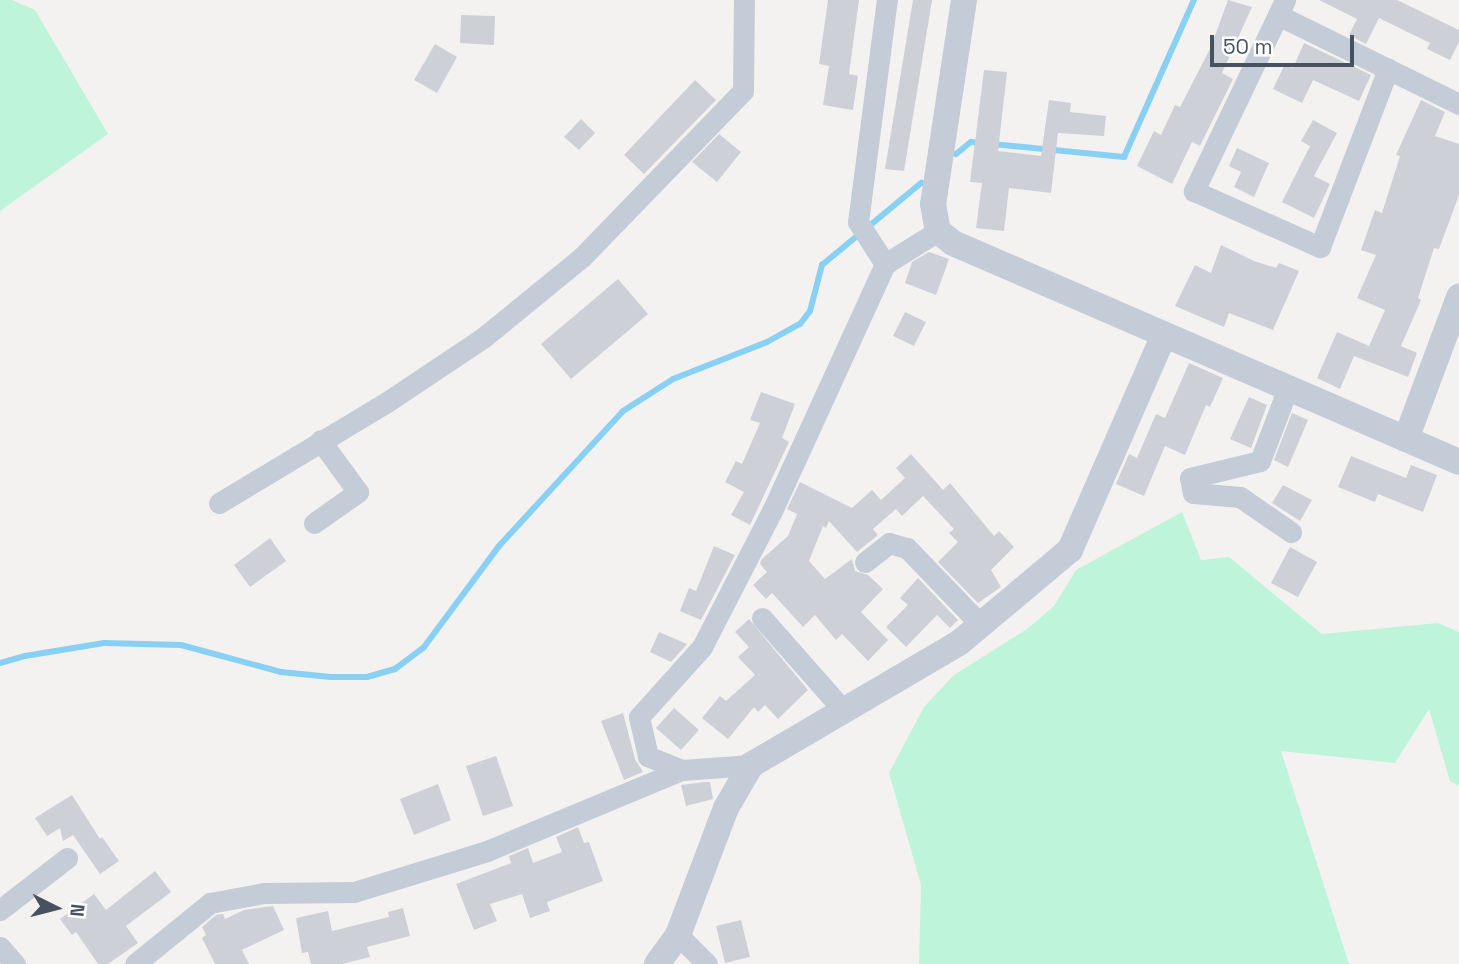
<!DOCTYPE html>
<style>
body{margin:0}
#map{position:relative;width:1459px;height:964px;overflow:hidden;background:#f4f2f1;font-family:"Space Grotesk",sans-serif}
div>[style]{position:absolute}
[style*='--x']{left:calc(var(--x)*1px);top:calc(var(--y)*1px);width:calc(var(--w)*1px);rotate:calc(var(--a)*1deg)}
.green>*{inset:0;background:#bef4d9}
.stream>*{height:6px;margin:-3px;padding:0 3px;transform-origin:3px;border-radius:3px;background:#88d0f4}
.building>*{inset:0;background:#cdd0d7}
.minor>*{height:21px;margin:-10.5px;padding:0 10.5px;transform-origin:10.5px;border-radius:10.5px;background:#c4ccd7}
.tertiary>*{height:26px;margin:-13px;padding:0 13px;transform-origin:13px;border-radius:13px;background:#c4ccd7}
span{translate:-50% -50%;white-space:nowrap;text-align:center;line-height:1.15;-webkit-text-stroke:5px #fff;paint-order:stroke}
.north{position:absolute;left:21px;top:873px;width:70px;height:70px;-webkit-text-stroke:5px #fff;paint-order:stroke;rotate:96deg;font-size:19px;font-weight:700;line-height:28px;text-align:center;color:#475261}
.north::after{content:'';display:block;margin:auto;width:24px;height:32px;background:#475261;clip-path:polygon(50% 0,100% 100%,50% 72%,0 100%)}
.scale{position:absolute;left:1210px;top:35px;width:144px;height:32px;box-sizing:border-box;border:4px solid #475261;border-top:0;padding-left:9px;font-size:21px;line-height:24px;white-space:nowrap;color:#475261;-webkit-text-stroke:5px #fff;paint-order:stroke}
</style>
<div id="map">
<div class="green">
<div style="clip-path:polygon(0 0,12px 0,35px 10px,108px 134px,0 211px)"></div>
<div style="clip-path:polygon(1182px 512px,1201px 560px,1229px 557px,1322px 634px,1438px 623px,1459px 632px,1459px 786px,1450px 781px,1429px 709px,1395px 763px,1281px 751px,1349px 964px,919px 964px,921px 885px,889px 773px,924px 707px,954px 675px,1027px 629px,1054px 606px,1076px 570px)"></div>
</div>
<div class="stream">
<div style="--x:992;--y:144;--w:133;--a:5.6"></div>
<div style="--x:1124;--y:157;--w:172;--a:-66"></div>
<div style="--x:956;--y:154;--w:19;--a:-39"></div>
<div style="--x:971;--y:142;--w:10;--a:6"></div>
<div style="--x:0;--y:663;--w:26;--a:-16"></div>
<div style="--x:25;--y:656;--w:80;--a:-9.3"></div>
<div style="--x:104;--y:643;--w:77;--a:1.5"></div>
<div style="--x:181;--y:645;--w:104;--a:15.1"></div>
<div style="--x:281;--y:672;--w:50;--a:5.7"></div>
<div style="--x:331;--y:677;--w:36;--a:0"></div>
<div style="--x:367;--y:677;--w:29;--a:-16"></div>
<div style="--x:395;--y:669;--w:36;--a:-37"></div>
<div style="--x:424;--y:647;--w:126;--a:-53.4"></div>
<div style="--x:499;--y:546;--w:183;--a:-47.4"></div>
<div style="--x:623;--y:411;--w:59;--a:-32.6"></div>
<div style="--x:673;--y:379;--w:101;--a:-21.5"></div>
<div style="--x:767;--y:342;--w:38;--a:-29"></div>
<div style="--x:800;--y:324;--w:16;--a:-52"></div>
<div style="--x:810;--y:311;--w:48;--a:-75.4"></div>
<div style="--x:822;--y:265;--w:129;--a:-39.6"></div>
</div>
<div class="building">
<div style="clip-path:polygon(828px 0,859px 0,849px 74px,858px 76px,853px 110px,823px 105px,829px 66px,819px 64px)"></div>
<div style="clip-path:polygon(913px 0,932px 0,904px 171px,885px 169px)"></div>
<div style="clip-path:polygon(1228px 0,1252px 7px,1222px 73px,1233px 79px,1200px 146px,1192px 142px,1172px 184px,1137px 166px,1154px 131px,1161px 135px,1175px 105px,1180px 107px,1210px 49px)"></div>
<div style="clip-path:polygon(1319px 0,1397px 0,1459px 30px,1459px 42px,1450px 60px,1427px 49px,1430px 43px,1379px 18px,1366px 44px,1349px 35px,1357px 19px)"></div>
<div style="clip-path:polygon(461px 15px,495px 16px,494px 45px,460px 43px)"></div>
<div style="clip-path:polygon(1304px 43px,1371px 75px,1359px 101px,1313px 80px,1302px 103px,1273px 89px,1285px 64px,1293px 68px)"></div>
<div style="clip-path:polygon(435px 44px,457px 57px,437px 93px,414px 80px)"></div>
<div style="clip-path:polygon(984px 70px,1007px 72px,998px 151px,1041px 156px,1049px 100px,1071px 103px,1070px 112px,1106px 116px,1104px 136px,1058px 133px,1051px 193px,1009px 188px,1004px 231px,976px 228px,982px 183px,970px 182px)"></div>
<div style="clip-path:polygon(695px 80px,716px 100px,644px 174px,624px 155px)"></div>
<div style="clip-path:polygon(1421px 100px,1445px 112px,1435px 136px,1459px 144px,1459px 195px,1439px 249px,1434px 248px,1418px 298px,1421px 300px,1401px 346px,1417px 353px,1408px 377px,1354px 356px,1340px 389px,1317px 378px,1337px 332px,1369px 346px,1385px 310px,1357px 298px,1376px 255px,1361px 250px,1375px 210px,1382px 213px,1400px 156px,1396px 155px)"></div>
<div style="clip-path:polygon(581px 119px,595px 133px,579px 150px,564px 137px)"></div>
<div style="clip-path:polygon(1313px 120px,1337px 133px,1314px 176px,1330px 184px,1314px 218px,1282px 202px,1310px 146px,1301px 141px)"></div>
<div style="clip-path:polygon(719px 134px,741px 152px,717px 182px,692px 162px)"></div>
<div style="clip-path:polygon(1237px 148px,1269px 163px,1254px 197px,1234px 187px,1241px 172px,1229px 166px)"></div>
<div style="clip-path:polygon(1221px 245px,1254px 261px,1276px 268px,1279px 263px,1299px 271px,1273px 330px,1229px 313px,1224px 327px,1175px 306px,1195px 265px,1211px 273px)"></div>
<div style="clip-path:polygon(929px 252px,949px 259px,936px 295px,905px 283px,912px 262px)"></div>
<div style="clip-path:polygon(618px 279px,648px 314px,571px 379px,541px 344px)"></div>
<div style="clip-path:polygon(905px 312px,926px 322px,914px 346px,893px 336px)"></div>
<div style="clip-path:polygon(1189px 363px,1223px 378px,1210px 407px,1206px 405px,1185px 455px,1165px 446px,1144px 496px,1116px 484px,1129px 454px,1137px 458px,1156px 414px,1165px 418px)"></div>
<div style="clip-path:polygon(761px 392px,795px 404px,782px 438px,789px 442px,750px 525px,731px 515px,744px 492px,725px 482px,736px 461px,742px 464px,760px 423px,750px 420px)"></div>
<div style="clip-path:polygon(1249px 397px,1267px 405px,1251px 448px,1230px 439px)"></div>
<div style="clip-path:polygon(1292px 413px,1308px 420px,1288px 467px,1274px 460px)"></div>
<div style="clip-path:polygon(911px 454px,943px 490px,950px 483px,994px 536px,999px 531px,1014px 547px,991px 570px,1001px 587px,978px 603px,938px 562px,958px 542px,949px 533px,954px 529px,923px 496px,902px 516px,896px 509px,873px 529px,878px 535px,857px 552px,829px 521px,826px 528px,823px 526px,809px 561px,825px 579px,852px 559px,855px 571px,868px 575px,883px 589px,861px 612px,888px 640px,868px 661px,842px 634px,836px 640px,815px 615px,803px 627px,772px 593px,766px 599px,753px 585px,767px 572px,760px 564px,761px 560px,788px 536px,797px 514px,787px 509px,800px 482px,852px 508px,872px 490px,881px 500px,905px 478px,896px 468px)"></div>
<div style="clip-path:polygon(1351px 456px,1406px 478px,1411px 465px,1437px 475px,1423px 512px,1378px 494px,1375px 502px,1338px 487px)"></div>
<div style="clip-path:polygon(1283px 485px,1312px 500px,1300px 521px,1272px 503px)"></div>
<div style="clip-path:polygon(270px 538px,286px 561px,250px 587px,234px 565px)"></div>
<div style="clip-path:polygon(714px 546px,735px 555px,701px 620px,680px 611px,689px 588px,696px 591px)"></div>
<div style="clip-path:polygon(1290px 547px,1317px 562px,1298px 597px,1271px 583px)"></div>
<div style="clip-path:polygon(918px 578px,958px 620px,950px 628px,937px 615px,906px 647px,886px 627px,908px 605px,900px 598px)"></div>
<div style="clip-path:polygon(749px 619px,808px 690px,778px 719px,765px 705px,758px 712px,754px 707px,728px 739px,702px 718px,720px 696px,726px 701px,755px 675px,738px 657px,749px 647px,735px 632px)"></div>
<div style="clip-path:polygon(659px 632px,687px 644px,671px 662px,650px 652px)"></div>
<div style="clip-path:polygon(674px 708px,699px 730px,681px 750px,656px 728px)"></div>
<div style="clip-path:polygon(623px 713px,635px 759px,643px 772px,624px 780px,601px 721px)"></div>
<div style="clip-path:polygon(496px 756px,513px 806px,483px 816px,466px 766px)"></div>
<div style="clip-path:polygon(704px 782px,710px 782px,713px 799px,686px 806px,681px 785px)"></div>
<div style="clip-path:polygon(438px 784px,451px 820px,414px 835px,400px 799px)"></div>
<div style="clip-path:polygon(72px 795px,100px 839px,102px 837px,119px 861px,100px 874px,73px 835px,63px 841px,60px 828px,47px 836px,35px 818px)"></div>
<div style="clip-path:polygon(578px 827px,584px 843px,589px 842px,603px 881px,547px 902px,550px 911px,530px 918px,522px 894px,490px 904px,497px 921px,474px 930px,456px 884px,511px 863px,509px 856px,528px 848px,533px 863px,562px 852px,556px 837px)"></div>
<div style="clip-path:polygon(155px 871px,171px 892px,126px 926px,138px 943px,108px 964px,98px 964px,76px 932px,72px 935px,60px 919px,94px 894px,106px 910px)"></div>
<div style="clip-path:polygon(273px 906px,284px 930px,242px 950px,249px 964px,215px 964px,202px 938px,206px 935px,202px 927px,216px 915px,223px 914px,225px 919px,244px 910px)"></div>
<div style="clip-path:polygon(403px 908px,410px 936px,367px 947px,370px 957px,342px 964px,311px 964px,308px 952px,302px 953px,296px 918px,328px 911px,332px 931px,389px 917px,388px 912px)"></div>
<div style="clip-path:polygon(741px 920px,750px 957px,725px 963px,716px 926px)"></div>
</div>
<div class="minor">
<div style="--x:1285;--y:0;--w:212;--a:115.5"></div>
<div style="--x:1194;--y:191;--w:138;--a:24"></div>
<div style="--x:1320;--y:247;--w:191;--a:-69.1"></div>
<div style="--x:1278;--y:15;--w:202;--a:26.2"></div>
<div style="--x:885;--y:264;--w:62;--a:-31.9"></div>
<div style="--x:1288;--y:388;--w:78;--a:111"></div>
<div style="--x:1260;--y:461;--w:72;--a:166.3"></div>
<div style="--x:1190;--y:478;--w:15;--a:79"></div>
<div style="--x:1193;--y:493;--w:47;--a:4.9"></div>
<div style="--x:1240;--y:497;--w:62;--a:34.5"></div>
<div style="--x:219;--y:503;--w:196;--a:-31"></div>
<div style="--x:387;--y:402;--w:117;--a:-33.8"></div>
<div style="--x:484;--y:337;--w:127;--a:-39.2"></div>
<div style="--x:582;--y:257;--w:231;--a:-45.9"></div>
<div style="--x:743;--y:91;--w:91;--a:-89.4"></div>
<div style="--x:314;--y:523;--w:54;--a:-35.2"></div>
<div style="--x:358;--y:492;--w:64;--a:-126.2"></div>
<div style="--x:865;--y:562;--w:31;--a:-38"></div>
<div style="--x:889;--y:543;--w:19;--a:16"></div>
<div style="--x:907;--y:548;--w:107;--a:46.1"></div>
<div style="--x:762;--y:618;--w:123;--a:48.6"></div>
<div style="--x:682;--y:770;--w:37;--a:-158"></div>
<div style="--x:648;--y:756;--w:40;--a:-103"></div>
<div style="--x:639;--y:717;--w:94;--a:-48"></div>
<div style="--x:702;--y:647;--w:153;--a:-62.8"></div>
<div style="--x:772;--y:511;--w:272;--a:-65.4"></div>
<div style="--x:885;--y:264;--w:50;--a:-122.7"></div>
<div style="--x:858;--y:222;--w:224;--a:-82.6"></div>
<div style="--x:0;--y:910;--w:85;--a:-37.8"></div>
<div style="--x:678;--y:935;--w:41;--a:45"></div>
<div style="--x:0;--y:947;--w:23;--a:49"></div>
<div style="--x:135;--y:964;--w:97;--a:-39.1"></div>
<div style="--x:210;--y:903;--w:55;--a:-10.5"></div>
<div style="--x:264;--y:893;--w:90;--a:-0.6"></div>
<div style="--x:354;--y:892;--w:139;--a:-17.1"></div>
<div style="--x:487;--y:851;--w:211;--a:-22.6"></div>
<div style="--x:682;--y:770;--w:69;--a:-4.1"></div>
</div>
<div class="tertiary">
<div style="--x:964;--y:0;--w:206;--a:98.6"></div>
<div style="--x:933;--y:204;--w:27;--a:80"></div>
<div style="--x:938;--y:231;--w:19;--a:39"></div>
<div style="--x:953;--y:243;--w:551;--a:23.4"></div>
<div style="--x:1406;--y:439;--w:152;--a:-69.5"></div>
<div style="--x:657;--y:964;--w:36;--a:-54"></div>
<div style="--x:678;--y:935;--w:136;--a:-69.3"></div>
<div style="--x:726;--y:808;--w:50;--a:-59.8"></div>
<div style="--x:751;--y:765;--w:241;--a:-30.4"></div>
<div style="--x:959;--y:643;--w:145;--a:-40"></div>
<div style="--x:1070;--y:550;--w:235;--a:-66.4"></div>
</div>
<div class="north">N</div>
<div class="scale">50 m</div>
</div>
